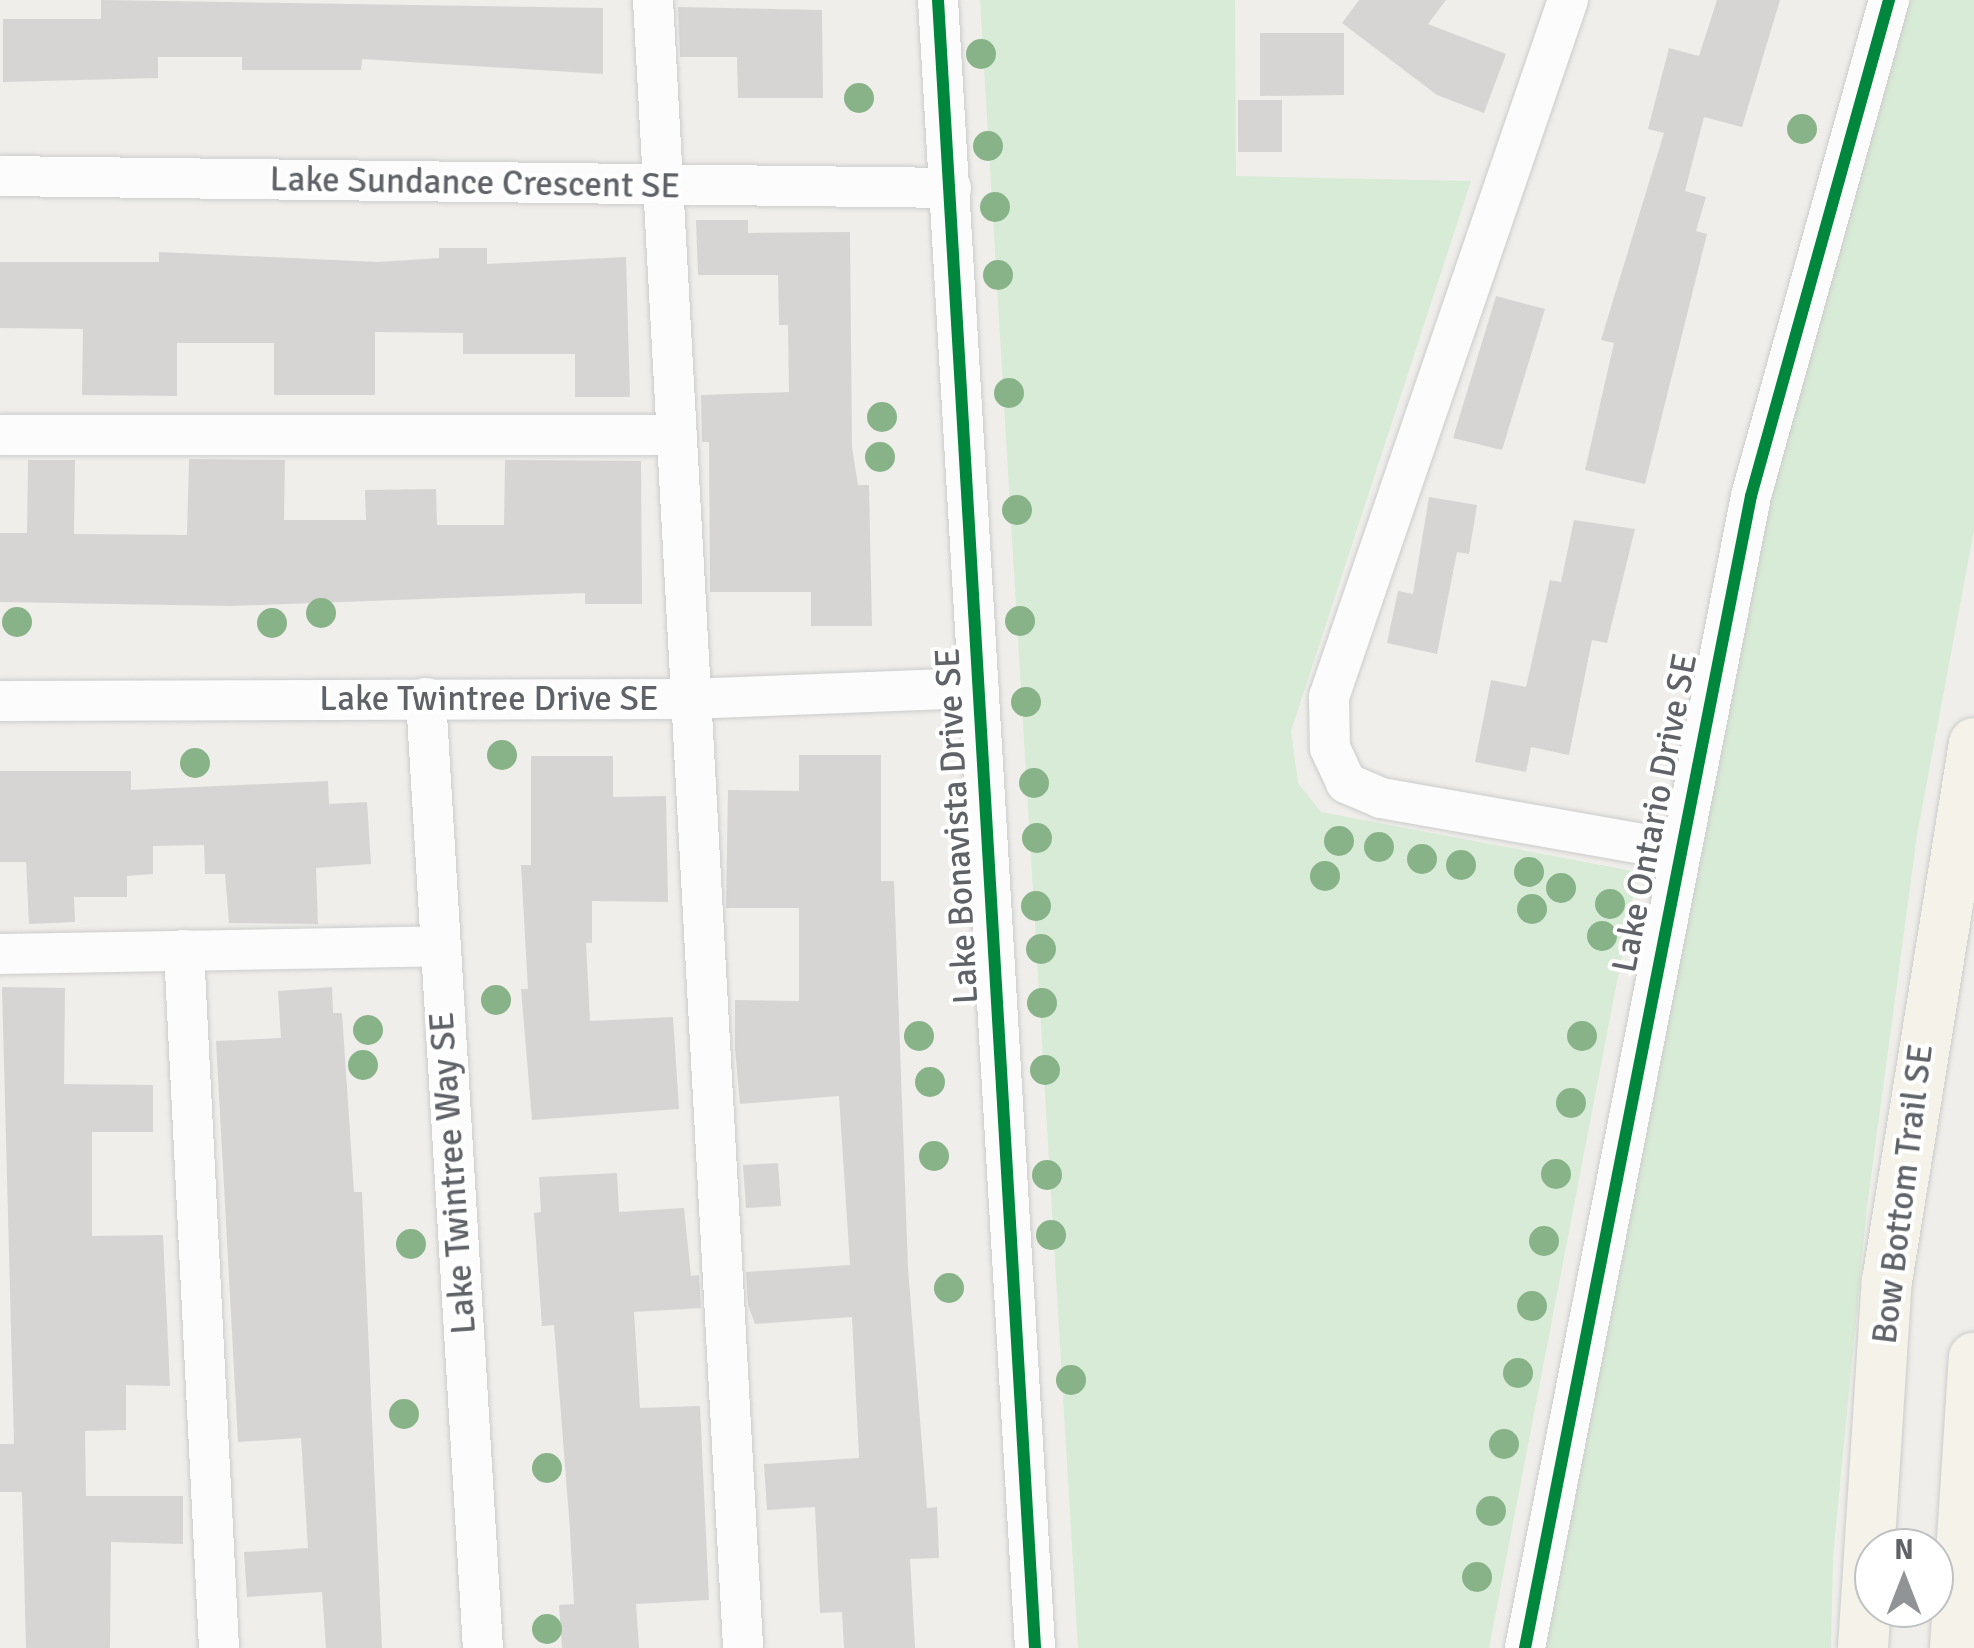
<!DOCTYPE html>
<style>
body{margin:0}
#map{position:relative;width:1974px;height:1648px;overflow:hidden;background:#efeeea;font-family:Signika,sans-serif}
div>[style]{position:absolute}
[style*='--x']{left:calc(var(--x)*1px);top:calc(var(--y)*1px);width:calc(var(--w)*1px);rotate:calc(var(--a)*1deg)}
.green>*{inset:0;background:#d8ebd6}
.building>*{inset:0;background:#d6d5d3}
.roads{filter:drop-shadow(0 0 2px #cbcccc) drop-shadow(0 0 2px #cbcccc)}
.minor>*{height:40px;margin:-20px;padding:0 20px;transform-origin:20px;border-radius:20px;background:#fdfcfc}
.major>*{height:50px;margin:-25px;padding:0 25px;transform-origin:25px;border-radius:25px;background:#f4f2e9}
.cycleway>*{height:12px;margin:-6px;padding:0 6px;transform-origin:6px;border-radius:6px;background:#00873e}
.trees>*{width:30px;height:30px;margin:-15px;border-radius:50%;background:#88b388}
span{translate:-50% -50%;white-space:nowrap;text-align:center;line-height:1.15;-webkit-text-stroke:8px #fff;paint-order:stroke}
.street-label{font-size:35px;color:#5f6368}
.north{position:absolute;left:1854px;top:1528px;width:100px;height:100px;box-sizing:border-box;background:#fff;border:2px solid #bfc1c3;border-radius:50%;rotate:0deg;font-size:28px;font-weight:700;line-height:40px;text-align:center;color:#5f6368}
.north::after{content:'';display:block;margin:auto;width:35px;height:45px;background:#919496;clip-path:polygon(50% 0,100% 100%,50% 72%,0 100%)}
</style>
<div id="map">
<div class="green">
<div style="clip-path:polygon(980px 0,1235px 0,1236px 176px,1471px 181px,1291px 731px,1298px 783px,1321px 812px,1638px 872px,1489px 1648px,1078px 1648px)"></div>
<div style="clip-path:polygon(1898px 0,1974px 0,1974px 530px,1917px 835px,1867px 1207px,1833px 1556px,1831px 1648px,1540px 1648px,1788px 408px)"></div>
</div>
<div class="building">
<div style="clip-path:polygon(101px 0,603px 8px,603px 74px,362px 59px,361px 70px,242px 70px,242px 57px,158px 57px,158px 78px,3px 82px,3px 19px,101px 19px)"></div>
<div style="clip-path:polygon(1359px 0,1446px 0,1428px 24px,1506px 54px,1484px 113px,1437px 95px,1342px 23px)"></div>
<div style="clip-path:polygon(1717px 0,1780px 0,1742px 127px,1704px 117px,1685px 191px,1706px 197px,1696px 231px,1707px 234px,1645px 484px,1585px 470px,1614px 343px,1601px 340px,1664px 133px,1648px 129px,1669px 48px,1699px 56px)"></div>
<div style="clip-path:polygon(678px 7px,822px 10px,823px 98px,738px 98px,737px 57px,680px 57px)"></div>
<div style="clip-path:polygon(1260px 33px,1344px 33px,1344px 95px,1260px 96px)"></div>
<div style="clip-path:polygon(1238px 100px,1282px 100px,1282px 152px,1238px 152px)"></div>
<div style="clip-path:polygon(696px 220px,748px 220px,748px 233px,850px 232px,852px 447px,858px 485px,869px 485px,872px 626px,811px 626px,811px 592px,710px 592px,709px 442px,702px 442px,701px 395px,789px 392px,788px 325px,779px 325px,778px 275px,698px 275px)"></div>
<div style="clip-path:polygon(439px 248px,487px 248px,487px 264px,626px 257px,630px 397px,575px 397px,575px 354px,463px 354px,463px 333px,375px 332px,375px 395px,274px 395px,274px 343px,177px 343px,177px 396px,82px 395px,83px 329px,0 328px,0 262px,159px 262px,159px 252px,378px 262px,439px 258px)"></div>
<div style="clip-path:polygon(1496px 296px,1545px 309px,1502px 450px,1453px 438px)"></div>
<div style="clip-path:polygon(189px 459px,285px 460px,284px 520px,366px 520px,365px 490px,436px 489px,437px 525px,504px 525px,505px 460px,641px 461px,642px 604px,585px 604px,585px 593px,231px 606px,0 602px,0 533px,27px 533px,28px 460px,75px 460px,74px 534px,187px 535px)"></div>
<div style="clip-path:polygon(1429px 497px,1477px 505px,1469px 554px,1457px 552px,1437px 654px,1387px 643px,1398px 591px,1413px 594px)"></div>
<div style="clip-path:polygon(1574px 520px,1635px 529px,1607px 643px,1592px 640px,1569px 755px,1531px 747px,1526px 772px,1475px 762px,1491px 680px,1526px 687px,1550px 580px,1561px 582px)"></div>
<div style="clip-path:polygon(799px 755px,881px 755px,881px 881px,894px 881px,908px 1268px,927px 1508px,937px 1507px,939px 1558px,910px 1559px,915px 1648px,844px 1648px,842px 1612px,820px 1613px,815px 1507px,767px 1510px,764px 1464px,859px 1458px,852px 1317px,755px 1324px,748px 1305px,746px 1272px,850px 1265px,839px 1096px,740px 1104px,735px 1048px,735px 1000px,799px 1001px,799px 908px,726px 908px,728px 790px,799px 791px)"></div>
<div style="clip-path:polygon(531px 756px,613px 756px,613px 797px,666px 796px,668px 902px,592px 901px,592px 943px,586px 943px,590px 1021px,673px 1017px,679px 1109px,532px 1120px,521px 989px,528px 989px,521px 865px,531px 865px)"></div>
<div style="clip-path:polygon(0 771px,131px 771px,131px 790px,328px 781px,329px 804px,367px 802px,371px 864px,316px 868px,318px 924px,229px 923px,225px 874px,205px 874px,204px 845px,153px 846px,153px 874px,127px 876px,127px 897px,74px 897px,75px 922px,29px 924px,26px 862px,0 862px)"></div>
<div style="clip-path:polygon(2px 987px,65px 988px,64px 1084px,153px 1085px,153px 1132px,92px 1132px,92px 1236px,163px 1235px,170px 1386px,126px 1385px,126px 1430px,85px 1431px,86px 1496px,183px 1496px,183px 1544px,111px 1542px,110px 1648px,26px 1648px,22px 1492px,0 1492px,0 1444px,14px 1444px)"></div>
<div style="clip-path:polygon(332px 987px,333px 1013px,342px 1013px,354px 1192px,362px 1192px,382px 1648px,326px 1648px,322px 1592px,247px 1597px,244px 1552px,308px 1548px,301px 1438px,238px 1442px,216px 1041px,281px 1038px,278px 991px)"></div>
<div style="clip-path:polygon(778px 1163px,781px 1206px,746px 1208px,743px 1165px)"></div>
<div style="clip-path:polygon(617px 1173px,619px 1212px,684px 1208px,691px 1276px,699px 1275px,701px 1308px,634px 1312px,640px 1408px,700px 1406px,709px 1600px,636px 1604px,639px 1648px,562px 1648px,559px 1605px,574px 1604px,570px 1530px,554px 1325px,542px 1326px,534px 1213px,541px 1212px,539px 1177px)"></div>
</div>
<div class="roads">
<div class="minor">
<div style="--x:653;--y:0;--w:1650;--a:86.87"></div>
<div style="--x:938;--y:0;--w:1651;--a:86.63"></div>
<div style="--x:1568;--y:0;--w:737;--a:108.93"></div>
<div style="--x:1329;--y:697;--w:51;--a:88.9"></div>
<div style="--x:1330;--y:748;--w:38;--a:65"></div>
<div style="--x:1346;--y:783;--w:38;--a:23"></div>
<div style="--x:1381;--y:798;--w:300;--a:10"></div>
<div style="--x:0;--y:176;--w:951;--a:0.72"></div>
<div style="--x:0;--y:435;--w:674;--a:0"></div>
<div style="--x:426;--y:698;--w:952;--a:86.57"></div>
<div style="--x:0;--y:701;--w:688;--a:-0.17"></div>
<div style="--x:688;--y:699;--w:291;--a:-2.2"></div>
<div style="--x:184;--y:950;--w:699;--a:87.13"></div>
<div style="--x:0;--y:954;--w:438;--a:-1"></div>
<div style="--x:1525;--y:1648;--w:1174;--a:-78.9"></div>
<div style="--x:1751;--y:496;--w:515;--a:-74.45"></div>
</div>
<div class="major">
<div style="--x:1863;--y:1648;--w:368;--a:-86.3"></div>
<div style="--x:1887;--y:1281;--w:545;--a:-80.81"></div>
<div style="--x:1955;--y:1648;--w:291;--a:-86.3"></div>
</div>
</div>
<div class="cycleway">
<div style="--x:938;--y:0;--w:1651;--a:86.63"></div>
<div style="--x:1525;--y:1648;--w:1174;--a:-78.9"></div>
<div style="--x:1751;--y:496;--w:515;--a:-74.45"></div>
</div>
<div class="trees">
<div style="left:981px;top:54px"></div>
<div style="left:859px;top:98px"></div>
<div style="left:1802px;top:129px"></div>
<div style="left:988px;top:146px"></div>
<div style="left:995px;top:207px"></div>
<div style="left:998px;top:275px"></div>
<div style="left:1009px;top:393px"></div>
<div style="left:882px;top:417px"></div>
<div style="left:880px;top:457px"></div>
<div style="left:1017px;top:510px"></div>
<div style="left:321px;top:613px"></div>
<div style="left:1020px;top:621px"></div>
<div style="left:17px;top:622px"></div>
<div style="left:272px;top:623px"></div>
<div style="left:1026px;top:702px"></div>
<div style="left:502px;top:755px"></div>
<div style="left:195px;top:763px"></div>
<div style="left:1034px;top:783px"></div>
<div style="left:1037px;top:838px"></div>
<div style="left:1339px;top:841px"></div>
<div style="left:1379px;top:847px"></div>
<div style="left:1422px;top:859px"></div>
<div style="left:1461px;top:865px"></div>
<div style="left:1529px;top:872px"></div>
<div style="left:1325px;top:876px"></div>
<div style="left:1561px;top:888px"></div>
<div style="left:1610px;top:904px"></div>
<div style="left:1036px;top:906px"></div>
<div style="left:1532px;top:909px"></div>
<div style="left:1602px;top:936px"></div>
<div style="left:1041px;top:949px"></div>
<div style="left:496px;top:1000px"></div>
<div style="left:1042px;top:1003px"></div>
<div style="left:368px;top:1030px"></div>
<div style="left:919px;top:1036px"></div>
<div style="left:1582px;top:1036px"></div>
<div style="left:363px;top:1065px"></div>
<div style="left:1045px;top:1070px"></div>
<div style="left:930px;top:1082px"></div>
<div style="left:1571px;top:1103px"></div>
<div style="left:934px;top:1156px"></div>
<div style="left:1556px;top:1174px"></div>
<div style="left:1047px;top:1175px"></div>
<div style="left:1051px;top:1235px"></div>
<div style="left:1544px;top:1241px"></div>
<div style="left:411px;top:1244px"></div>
<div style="left:949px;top:1288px"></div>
<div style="left:1532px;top:1306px"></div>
<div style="left:1518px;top:1373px"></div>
<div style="left:1071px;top:1380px"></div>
<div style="left:404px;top:1414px"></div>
<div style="left:1504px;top:1444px"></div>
<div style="left:547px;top:1468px"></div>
<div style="left:1491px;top:1511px"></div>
<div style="left:1477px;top:1577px"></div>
<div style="left:547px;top:1629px"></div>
</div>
<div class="street-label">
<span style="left:475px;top:183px;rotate:1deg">Lake Sundance Crescent SE</span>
<span style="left:489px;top:699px">Lake Twintree Drive SE</span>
<span style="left:1655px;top:813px;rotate:-79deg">Lake Ontario Drive SE</span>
<span style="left:957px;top:826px;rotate:-93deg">Lake Bonavista Drive SE</span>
<span style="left:453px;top:1173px;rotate:-94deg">Lake Twintree Way SE</span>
<span style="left:1903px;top:1194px;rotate:-83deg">Bow Bottom Trail SE</span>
</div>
<div class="north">N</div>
</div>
